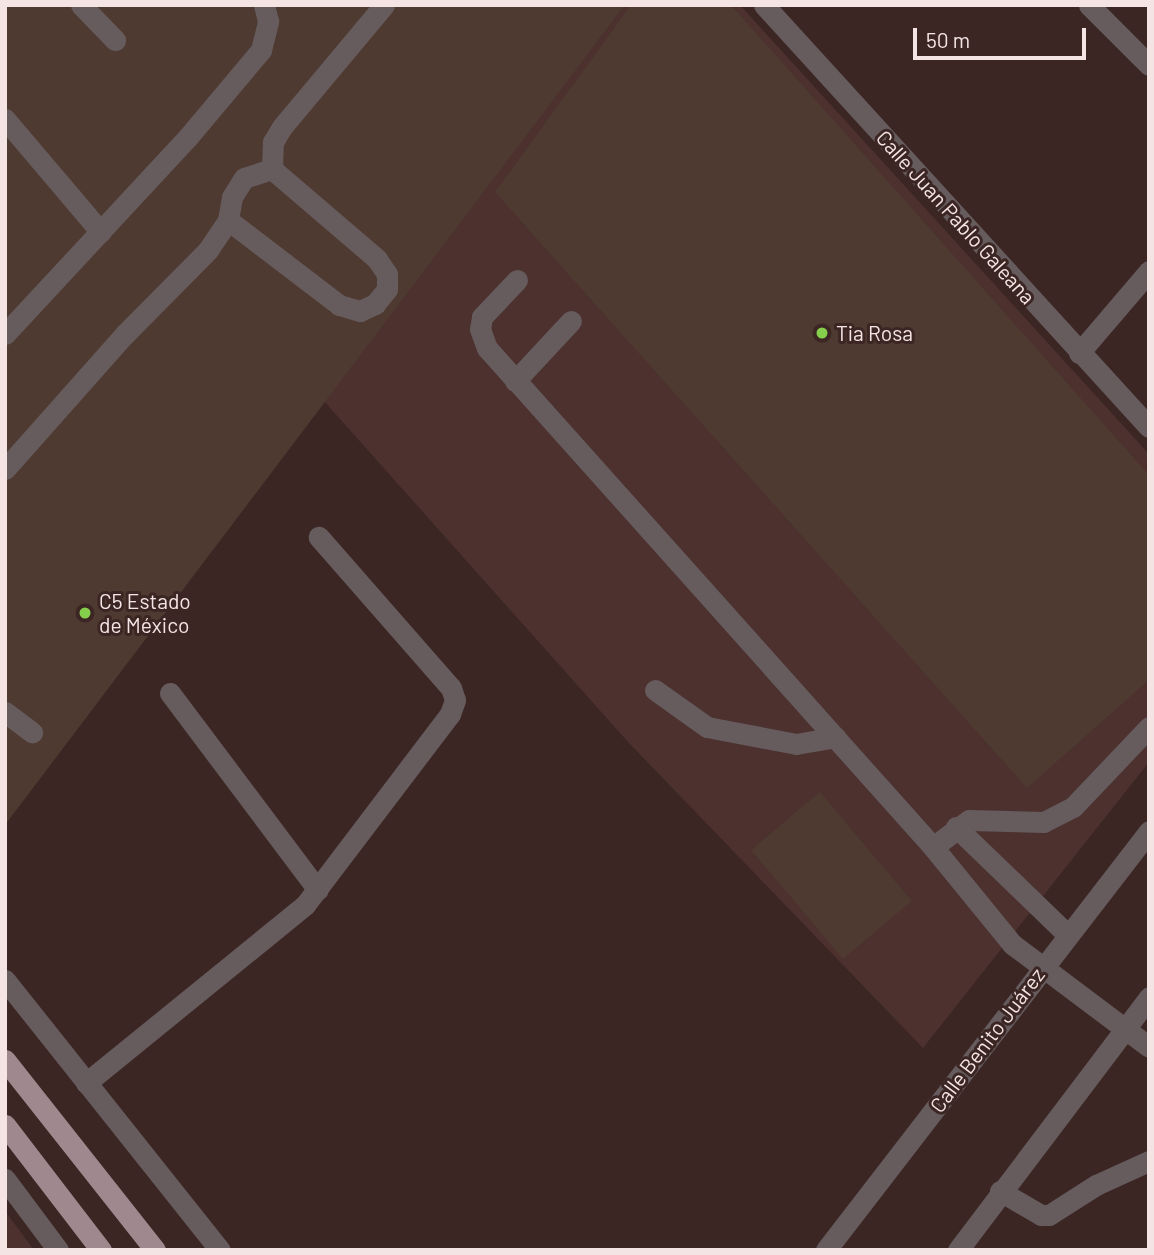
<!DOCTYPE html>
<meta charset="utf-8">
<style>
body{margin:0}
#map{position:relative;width:1154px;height:1255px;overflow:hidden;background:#3b2624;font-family:Barlow,sans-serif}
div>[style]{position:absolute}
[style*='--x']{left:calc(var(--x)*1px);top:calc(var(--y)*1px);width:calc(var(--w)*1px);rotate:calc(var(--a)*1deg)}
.built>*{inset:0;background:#4c312f}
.building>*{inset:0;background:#4e3a30}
.minor>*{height:21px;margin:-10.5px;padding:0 10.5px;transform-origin:10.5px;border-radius:10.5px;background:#665b5d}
.major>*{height:21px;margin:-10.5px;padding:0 10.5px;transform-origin:10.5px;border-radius:10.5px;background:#9f898e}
.dots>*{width:19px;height:19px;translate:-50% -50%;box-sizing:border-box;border:4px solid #3b2624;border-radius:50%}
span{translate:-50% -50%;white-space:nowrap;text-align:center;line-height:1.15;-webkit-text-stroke:6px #3b2624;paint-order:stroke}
.street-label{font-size:21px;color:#f4e5e4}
.poi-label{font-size:21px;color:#f4e5e4}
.left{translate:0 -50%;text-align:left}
.frame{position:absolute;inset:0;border:7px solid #f4e5e4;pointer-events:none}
.scale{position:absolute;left:913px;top:28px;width:173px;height:32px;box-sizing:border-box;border:4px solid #f4e5e4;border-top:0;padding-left:9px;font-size:21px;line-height:24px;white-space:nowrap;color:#f4e5e4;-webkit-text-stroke:5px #3b2624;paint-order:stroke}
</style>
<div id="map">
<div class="built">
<div style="clip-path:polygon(625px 5px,740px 5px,1149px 454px,1149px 762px,923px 1048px,628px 742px,323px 400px)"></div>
<div style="clip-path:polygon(5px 1211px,34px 1250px,5px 1250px)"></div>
</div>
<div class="building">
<div style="clip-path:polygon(5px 5px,625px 5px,5px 825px)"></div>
<div style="clip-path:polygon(631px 5px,731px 5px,1149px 475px,1149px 680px,1027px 788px,495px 192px)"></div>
<div style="clip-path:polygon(820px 792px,912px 901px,843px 959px,751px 850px)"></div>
</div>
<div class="minor">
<div style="--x:81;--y:5;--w:49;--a:45.8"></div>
<div style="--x:764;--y:5;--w:571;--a:47.63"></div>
<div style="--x:1089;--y:5;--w:85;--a:45"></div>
<div style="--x:5;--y:119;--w:148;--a:49.7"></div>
<div style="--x:228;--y:220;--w:140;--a:37.4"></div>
<div style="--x:339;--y:305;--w:22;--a:16"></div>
<div style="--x:360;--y:311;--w:17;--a:-25"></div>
<div style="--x:375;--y:304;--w:19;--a:-51"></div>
<div style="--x:387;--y:289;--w:15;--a:-90"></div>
<div style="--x:387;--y:274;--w:18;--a:-124"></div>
<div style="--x:377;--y:259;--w:138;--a:-139.4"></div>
<div style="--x:272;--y:169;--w:27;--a:-88"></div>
<div style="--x:273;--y:142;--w:17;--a:-59"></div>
<div style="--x:282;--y:127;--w:159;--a:-50.1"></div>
<div style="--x:517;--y:280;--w:51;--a:133.4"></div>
<div style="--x:482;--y:317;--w:12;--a:99"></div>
<div style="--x:480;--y:329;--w:20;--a:70"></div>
<div style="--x:487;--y:348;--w:669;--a:48.21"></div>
<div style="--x:5;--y:334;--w:269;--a:-47.1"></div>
<div style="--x:188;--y:137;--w:114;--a:-50"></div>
<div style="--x:261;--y:50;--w:30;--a:-76"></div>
<div style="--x:268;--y:21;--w:16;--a:-104"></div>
<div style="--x:1079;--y:353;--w:108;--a:-49.5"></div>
<div style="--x:515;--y:381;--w:82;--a:-47"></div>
<div style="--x:5;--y:469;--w:181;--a:-48.4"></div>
<div style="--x:125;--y:334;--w:118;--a:-45.3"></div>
<div style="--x:208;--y:250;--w:36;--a:-56"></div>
<div style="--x:228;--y:220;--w:23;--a:-80"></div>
<div style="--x:232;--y:197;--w:22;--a:-58"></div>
<div style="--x:244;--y:178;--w:29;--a:-18"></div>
<div style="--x:655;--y:690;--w:64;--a:35.4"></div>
<div style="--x:707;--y:727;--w:91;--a:10.8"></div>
<div style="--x:796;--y:744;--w:40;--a:-10"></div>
<div style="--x:170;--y:693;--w:246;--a:53.1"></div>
<div style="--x:5;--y:712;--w:34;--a:37"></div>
<div style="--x:1149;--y:727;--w:110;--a:133.5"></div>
<div style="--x:1073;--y:807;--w:33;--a:153"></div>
<div style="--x:1044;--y:822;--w:75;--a:-178.5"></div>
<div style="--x:969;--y:820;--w:45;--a:143.1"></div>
<div style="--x:933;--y:847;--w:125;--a:50.8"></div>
<div style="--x:1012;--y:944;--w:171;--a:36.9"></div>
<div style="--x:956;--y:827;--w:156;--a:44"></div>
<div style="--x:5;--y:980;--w:345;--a:51.5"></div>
<div style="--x:86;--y:1083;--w:282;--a:-39.1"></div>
<div style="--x:305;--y:905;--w:240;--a:-52.8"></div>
<div style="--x:450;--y:714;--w:15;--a:-70"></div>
<div style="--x:455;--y:700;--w:13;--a:-108"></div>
<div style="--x:451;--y:688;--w:201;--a:-131.2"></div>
<div style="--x:5;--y:1179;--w:89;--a:53.3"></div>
<div style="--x:1000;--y:1191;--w:48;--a:30.3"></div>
<div style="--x:1041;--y:1215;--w:8;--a:0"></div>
<div style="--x:1049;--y:1215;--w:56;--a:-32.6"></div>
<div style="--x:1096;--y:1185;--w:58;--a:-24.4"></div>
<div style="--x:826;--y:1250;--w:529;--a:-52.37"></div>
<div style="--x:958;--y:1250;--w:317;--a:-52.9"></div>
</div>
<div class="major">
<div style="--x:5;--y:1060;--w:242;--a:51.7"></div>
<div style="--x:5;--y:1125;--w:158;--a:52.5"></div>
</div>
<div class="dots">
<div style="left:822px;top:333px;background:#85cf4c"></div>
<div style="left:85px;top:613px;background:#85cf4c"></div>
</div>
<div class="street-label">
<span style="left:956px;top:217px;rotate:48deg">Calle Juan Pablo Galeana</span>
<span style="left:987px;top:1040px;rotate:-53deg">Calle Benito Juárez</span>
</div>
<div class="poi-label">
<span class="left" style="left:836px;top:333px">Tia Rosa</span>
<span class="left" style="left:99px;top:613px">C5 Estado<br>de México</span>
</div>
<div class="frame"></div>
<div class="scale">50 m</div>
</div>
